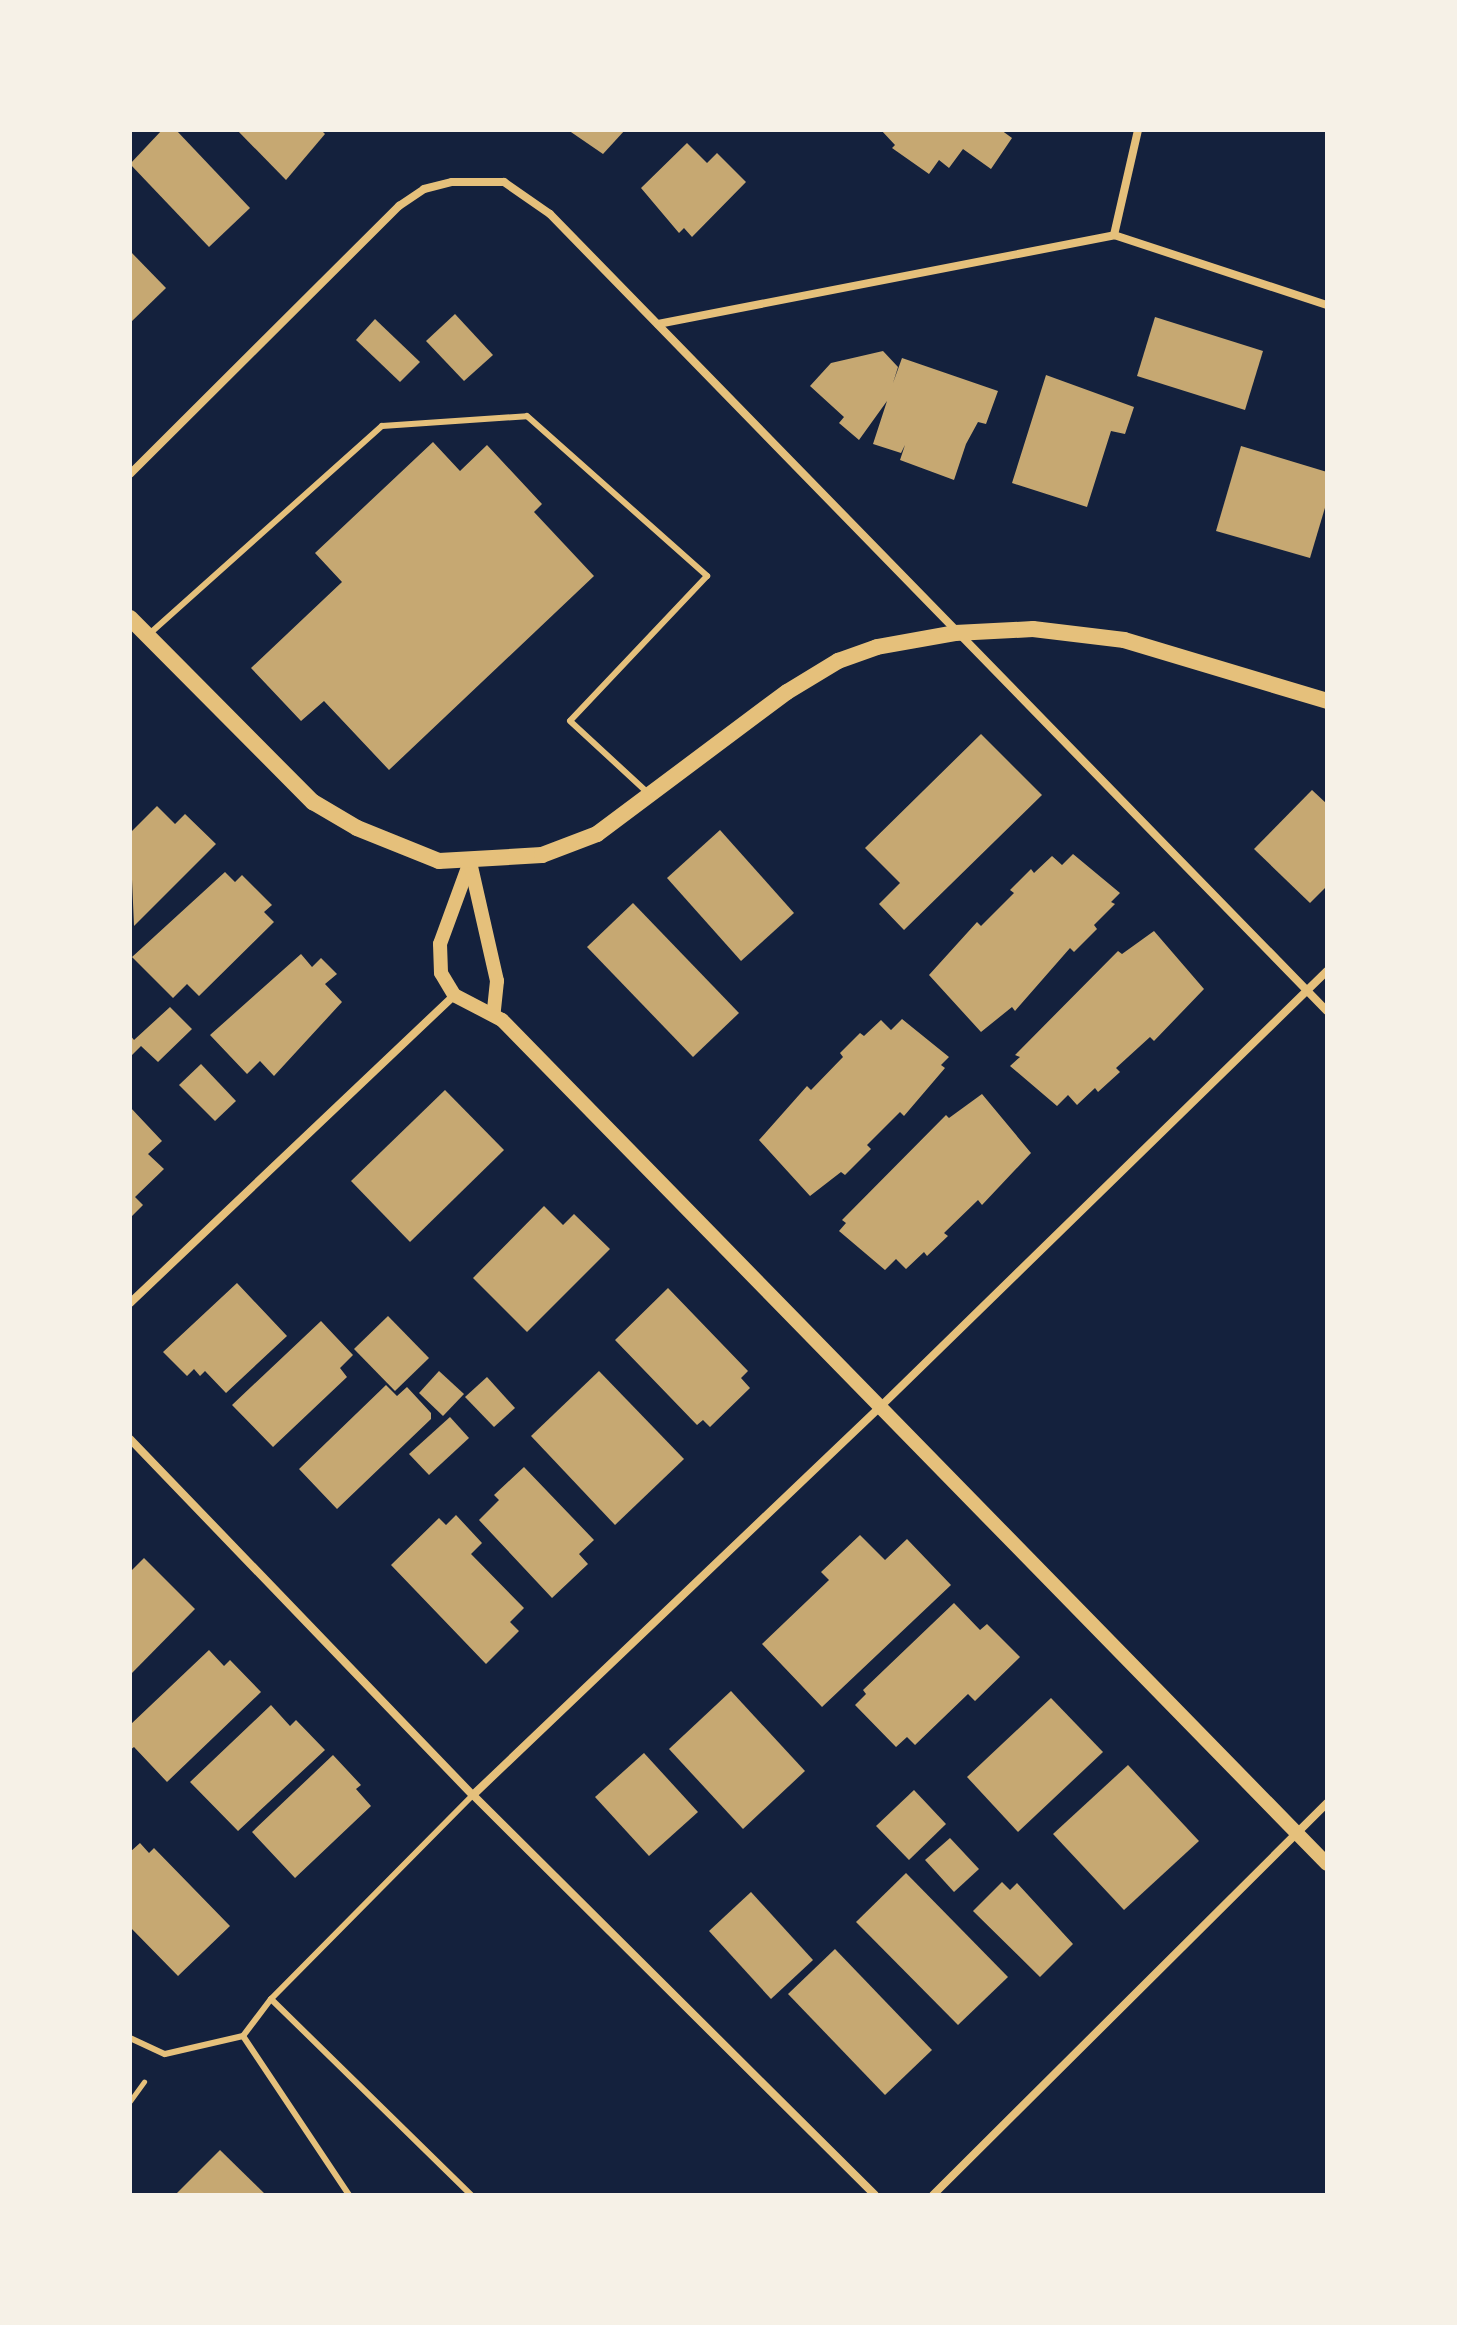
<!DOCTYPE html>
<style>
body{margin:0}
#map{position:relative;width:1457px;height:2325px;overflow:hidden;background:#14213d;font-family:Raleway,sans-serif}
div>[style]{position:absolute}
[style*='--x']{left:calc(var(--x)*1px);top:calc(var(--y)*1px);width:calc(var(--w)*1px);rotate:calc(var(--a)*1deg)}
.building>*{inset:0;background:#c6a872}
.path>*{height:5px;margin:-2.5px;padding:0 2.5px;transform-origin:2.5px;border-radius:2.5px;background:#e5c07b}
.service>*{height:6px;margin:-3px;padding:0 3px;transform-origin:3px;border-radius:3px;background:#e5c07b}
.minor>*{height:8px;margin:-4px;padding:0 4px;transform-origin:4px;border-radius:4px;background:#e5c07b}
.tertiary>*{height:14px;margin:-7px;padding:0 7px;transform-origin:7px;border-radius:7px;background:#e5c07b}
.secondary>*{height:16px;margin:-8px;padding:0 8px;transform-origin:8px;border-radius:8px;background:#e5c07b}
span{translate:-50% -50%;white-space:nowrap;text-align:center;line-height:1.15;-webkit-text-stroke:7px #f6f1e7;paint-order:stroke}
.frame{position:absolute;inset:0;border:132px solid #f6f1e7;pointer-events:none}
</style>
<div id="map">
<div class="building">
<div style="clip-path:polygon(162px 130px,176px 130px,250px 208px,209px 247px,130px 164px)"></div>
<div style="clip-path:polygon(237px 130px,321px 130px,325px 134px,286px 180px)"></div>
<div style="clip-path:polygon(568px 130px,625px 130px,603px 154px)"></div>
<div style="clip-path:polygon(881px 130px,1001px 130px,1012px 138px,991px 169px,963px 149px,949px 168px,939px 160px,929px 174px,892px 148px,895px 145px)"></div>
<div style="clip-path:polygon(687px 143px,707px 163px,717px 153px,746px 182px,692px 237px,684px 228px,679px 233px,641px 188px)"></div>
<div style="clip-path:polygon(130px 251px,166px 288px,130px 323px)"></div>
<div style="clip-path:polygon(455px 314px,493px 355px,464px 381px,426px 341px)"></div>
<div style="clip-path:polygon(1155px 317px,1263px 351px,1245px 410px,1137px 376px)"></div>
<div style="clip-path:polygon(375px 319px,420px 362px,400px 382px,356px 340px)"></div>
<div style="clip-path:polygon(883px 351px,898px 367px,893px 383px,902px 358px,998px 391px,986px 424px,978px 422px,966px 444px,954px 480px,900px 460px,905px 445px,901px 453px,873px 444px,887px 401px,859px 440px,839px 423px,844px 417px,810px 386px,831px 363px)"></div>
<div style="clip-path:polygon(1046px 375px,1134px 407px,1125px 434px,1111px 431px,1087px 507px,1012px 483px)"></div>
<div style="clip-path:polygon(433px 442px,460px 471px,487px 445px,542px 504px,534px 512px,594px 576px,389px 770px,324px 701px,301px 721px,251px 668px,342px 582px,315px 553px)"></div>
<div style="clip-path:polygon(1241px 446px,1327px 472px,1327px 501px,1310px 558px,1216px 531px)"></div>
<div style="clip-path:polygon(981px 734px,1042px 795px,904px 930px,879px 904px,900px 883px,865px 848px)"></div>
<div style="clip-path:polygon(1312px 790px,1327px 804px,1327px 886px,1310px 903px,1254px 849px)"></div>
<div style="clip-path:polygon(157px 806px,175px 824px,185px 814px,216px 844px,134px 926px,130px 833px)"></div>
<div style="clip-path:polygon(720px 830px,794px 913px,741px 961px,667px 878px)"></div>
<div style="clip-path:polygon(1073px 854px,1120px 893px,1111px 902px,1115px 904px,1094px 925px,1097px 929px,1074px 952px,1070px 948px,1015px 1011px,1012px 1007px,981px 1032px,929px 975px,977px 922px,981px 926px,1014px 893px,1010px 890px,1031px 869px,1034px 873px,1052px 856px,1062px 865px)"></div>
<div style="clip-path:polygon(225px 872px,235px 882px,242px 875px,272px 905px,264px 912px,274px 922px,199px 996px,187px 984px,173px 998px,132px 957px)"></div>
<div style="clip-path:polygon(633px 903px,739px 1013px,693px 1057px,587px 947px)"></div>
<div style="clip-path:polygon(1154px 931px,1204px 989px,1154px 1041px,1150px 1037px,1116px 1068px,1120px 1072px,1098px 1092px,1095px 1088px,1077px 1105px,1068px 1095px,1057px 1106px,1010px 1066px,1020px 1057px,1015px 1055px,1118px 951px,1122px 954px)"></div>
<div style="clip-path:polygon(301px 954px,312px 967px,321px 958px,337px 974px,325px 984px,342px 1002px,274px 1076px,260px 1061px,247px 1074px,210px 1035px)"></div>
<div style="clip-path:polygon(170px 1007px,192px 1029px,158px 1062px,141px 1046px,130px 1057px,130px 1035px,134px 1040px)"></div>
<div style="clip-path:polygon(902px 1019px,949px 1057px,941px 1065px,945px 1068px,904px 1116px,900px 1112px,867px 1145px,871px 1149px,845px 1175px,841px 1172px,810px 1196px,759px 1140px,807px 1086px,811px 1090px,843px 1057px,840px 1053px,860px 1033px,864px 1036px,881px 1020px,891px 1030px)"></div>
<div style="clip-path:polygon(201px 1064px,236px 1101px,215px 1121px,179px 1085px)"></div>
<div style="clip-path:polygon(445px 1090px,504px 1150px,410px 1242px,351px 1181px)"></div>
<div style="clip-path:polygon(982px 1094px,1031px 1153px,982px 1205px,978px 1200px,944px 1233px,948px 1236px,927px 1256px,924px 1252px,906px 1269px,896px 1259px,885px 1270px,839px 1231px,846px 1223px,842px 1220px,946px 1115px,949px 1118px)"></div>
<div style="clip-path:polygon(130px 1107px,162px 1141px,148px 1154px,164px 1169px,135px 1197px,143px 1205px,130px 1218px)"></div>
<div style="clip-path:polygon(544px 1206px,563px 1225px,574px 1214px,610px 1249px,527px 1332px,473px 1278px)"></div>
<div style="clip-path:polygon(237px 1283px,287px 1336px,226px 1393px,205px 1371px,200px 1376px,194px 1369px,187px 1376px,163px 1352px)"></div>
<div style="clip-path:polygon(668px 1288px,748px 1371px,741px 1378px,750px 1388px,710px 1427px,703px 1420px,697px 1425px,615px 1340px)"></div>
<div style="clip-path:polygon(388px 1316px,429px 1358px,395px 1391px,354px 1349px)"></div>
<div style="clip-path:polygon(321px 1321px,353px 1355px,340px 1368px,347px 1377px,273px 1447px,232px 1405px)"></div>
<div style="clip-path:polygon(439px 1371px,464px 1394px,443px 1416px,419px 1393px)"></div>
<div style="clip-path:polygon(599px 1371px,684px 1459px,615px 1525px,531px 1436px)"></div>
<div style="clip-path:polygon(487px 1377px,515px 1408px,494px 1427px,465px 1397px)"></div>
<div style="clip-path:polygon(386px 1385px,397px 1396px,407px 1387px,431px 1413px,431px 1419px,337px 1509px,299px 1469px)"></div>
<div style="clip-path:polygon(450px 1417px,469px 1438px,429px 1475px,409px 1454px)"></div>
<div style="clip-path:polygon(524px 1467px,594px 1540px,579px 1554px,588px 1564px,552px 1598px,479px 1520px,499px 1500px,494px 1495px)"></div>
<div style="clip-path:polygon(456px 1515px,482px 1543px,471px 1554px,524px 1608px,510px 1622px,519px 1631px,486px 1664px,391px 1565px,439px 1518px,446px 1525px)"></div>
<div style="clip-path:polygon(860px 1535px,885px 1560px,907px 1539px,951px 1585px,822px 1707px,762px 1644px,829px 1580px,821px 1572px)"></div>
<div style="clip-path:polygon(144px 1558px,195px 1609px,130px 1675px,130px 1572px)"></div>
<div style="clip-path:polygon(954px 1603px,980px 1630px,987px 1624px,1020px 1657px,975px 1701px,968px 1694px,915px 1745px,907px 1737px,896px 1747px,855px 1705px,866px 1694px,863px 1690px)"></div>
<div style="clip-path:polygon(209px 1650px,224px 1666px,230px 1660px,261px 1692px,167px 1782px,134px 1747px,130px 1750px,130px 1725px)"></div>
<div style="clip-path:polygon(731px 1691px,805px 1771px,743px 1829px,669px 1749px)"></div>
<div style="clip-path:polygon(1051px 1698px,1103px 1752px,1018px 1832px,967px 1777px)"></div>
<div style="clip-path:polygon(271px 1705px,290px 1726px,296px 1720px,325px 1750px,238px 1831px,190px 1782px)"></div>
<div style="clip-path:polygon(644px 1753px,698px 1812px,649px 1856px,595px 1797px)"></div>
<div style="clip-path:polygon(333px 1755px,361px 1785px,356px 1789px,371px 1806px,295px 1878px,252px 1832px)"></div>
<div style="clip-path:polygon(1128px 1765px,1199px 1841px,1124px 1910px,1053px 1834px)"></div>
<div style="clip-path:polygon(914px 1790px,946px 1824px,909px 1860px,876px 1826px)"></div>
<div style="clip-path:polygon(950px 1838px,979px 1869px,954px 1892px,925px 1860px)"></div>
<div style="clip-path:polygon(140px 1843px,149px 1853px,154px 1848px,230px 1926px,178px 1976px,130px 1927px,130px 1852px)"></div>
<div style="clip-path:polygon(906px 1873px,1008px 1977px,958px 2025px,856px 1922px)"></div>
<div style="clip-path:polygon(1002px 1882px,1010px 1890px,1017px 1883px,1073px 1944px,1040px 1977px,973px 1911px)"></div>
<div style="clip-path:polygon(751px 1892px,813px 1960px,771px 1999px,709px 1931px)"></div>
<div style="clip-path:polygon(835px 1949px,932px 2050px,885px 2095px,788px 1994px)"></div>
<div style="clip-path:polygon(220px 2150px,266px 2195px,175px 2195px)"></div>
</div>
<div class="path">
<div style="--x:130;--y:2101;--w:24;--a:-54"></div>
</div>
<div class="service">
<div style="--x:147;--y:636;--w:315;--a:-41.8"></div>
<div style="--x:382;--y:426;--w:145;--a:-3.9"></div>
<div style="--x:527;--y:416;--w:241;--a:41.6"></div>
<div style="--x:707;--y:576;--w:199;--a:133.4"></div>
<div style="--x:570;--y:721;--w:105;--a:42.7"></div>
<div style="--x:271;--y:1999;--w:280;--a:44.4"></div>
<div style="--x:243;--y:2036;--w:191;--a:56.3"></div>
<div style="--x:130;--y:2038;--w:38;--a:25"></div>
<div style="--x:165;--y:2054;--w:80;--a:-13"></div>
<div style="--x:243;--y:2036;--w:46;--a:-52.9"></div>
<div style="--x:271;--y:1999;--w:287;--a:-45.3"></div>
</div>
<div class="minor">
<div style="--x:1114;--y:235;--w:224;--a:18.2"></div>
<div style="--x:658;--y:324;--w:465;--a:-11"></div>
<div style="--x:1114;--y:235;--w:108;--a:-77.1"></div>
<div style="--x:130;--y:474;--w:380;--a:-44.9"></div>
<div style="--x:399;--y:206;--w:30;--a:-34"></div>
<div style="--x:424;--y:189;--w:29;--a:-14"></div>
<div style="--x:452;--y:182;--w:52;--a:0"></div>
<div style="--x:504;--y:182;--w:56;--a:34.8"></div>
<div style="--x:550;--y:214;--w:1113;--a:45.73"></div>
<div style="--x:130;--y:1303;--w:447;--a:-43.5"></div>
<div style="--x:130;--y:1439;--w:494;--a:46.1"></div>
<div style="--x:473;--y:1795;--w:567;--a:44.86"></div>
<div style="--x:473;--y:1795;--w:561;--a:-43.63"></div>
<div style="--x:879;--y:1408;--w:626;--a:-44.29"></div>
<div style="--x:933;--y:2195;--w:556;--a:-44.85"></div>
</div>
<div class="tertiary">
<div style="--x:470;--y:862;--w:87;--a:110.1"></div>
<div style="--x:440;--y:944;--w:29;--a:88"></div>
<div style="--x:441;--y:973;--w:26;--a:59"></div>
<div style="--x:454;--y:995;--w:54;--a:27.5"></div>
<div style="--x:502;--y:1020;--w:1180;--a:45.65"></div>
<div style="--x:470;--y:862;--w:122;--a:77.2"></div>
<div style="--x:497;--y:981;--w:31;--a:96"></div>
</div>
<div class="secondary">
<div style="--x:130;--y:618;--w:260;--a:45.2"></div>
<div style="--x:313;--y:802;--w:51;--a:30.6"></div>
<div style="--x:357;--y:828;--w:88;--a:21.9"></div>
<div style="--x:439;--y:861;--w:103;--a:-3.3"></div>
<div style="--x:542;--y:855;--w:59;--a:-20.9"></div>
<div style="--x:597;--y:834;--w:237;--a:-36.8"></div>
<div style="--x:787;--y:692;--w:60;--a:-31.3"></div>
<div style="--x:838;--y:661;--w:41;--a:-19.7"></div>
<div style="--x:877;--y:647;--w:79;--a:-10.2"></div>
<div style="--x:955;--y:633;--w:78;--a:-2.9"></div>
<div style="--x:1033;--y:629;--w:92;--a:6.9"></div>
<div style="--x:1124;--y:640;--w:212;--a:16.7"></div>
</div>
<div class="frame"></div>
</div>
